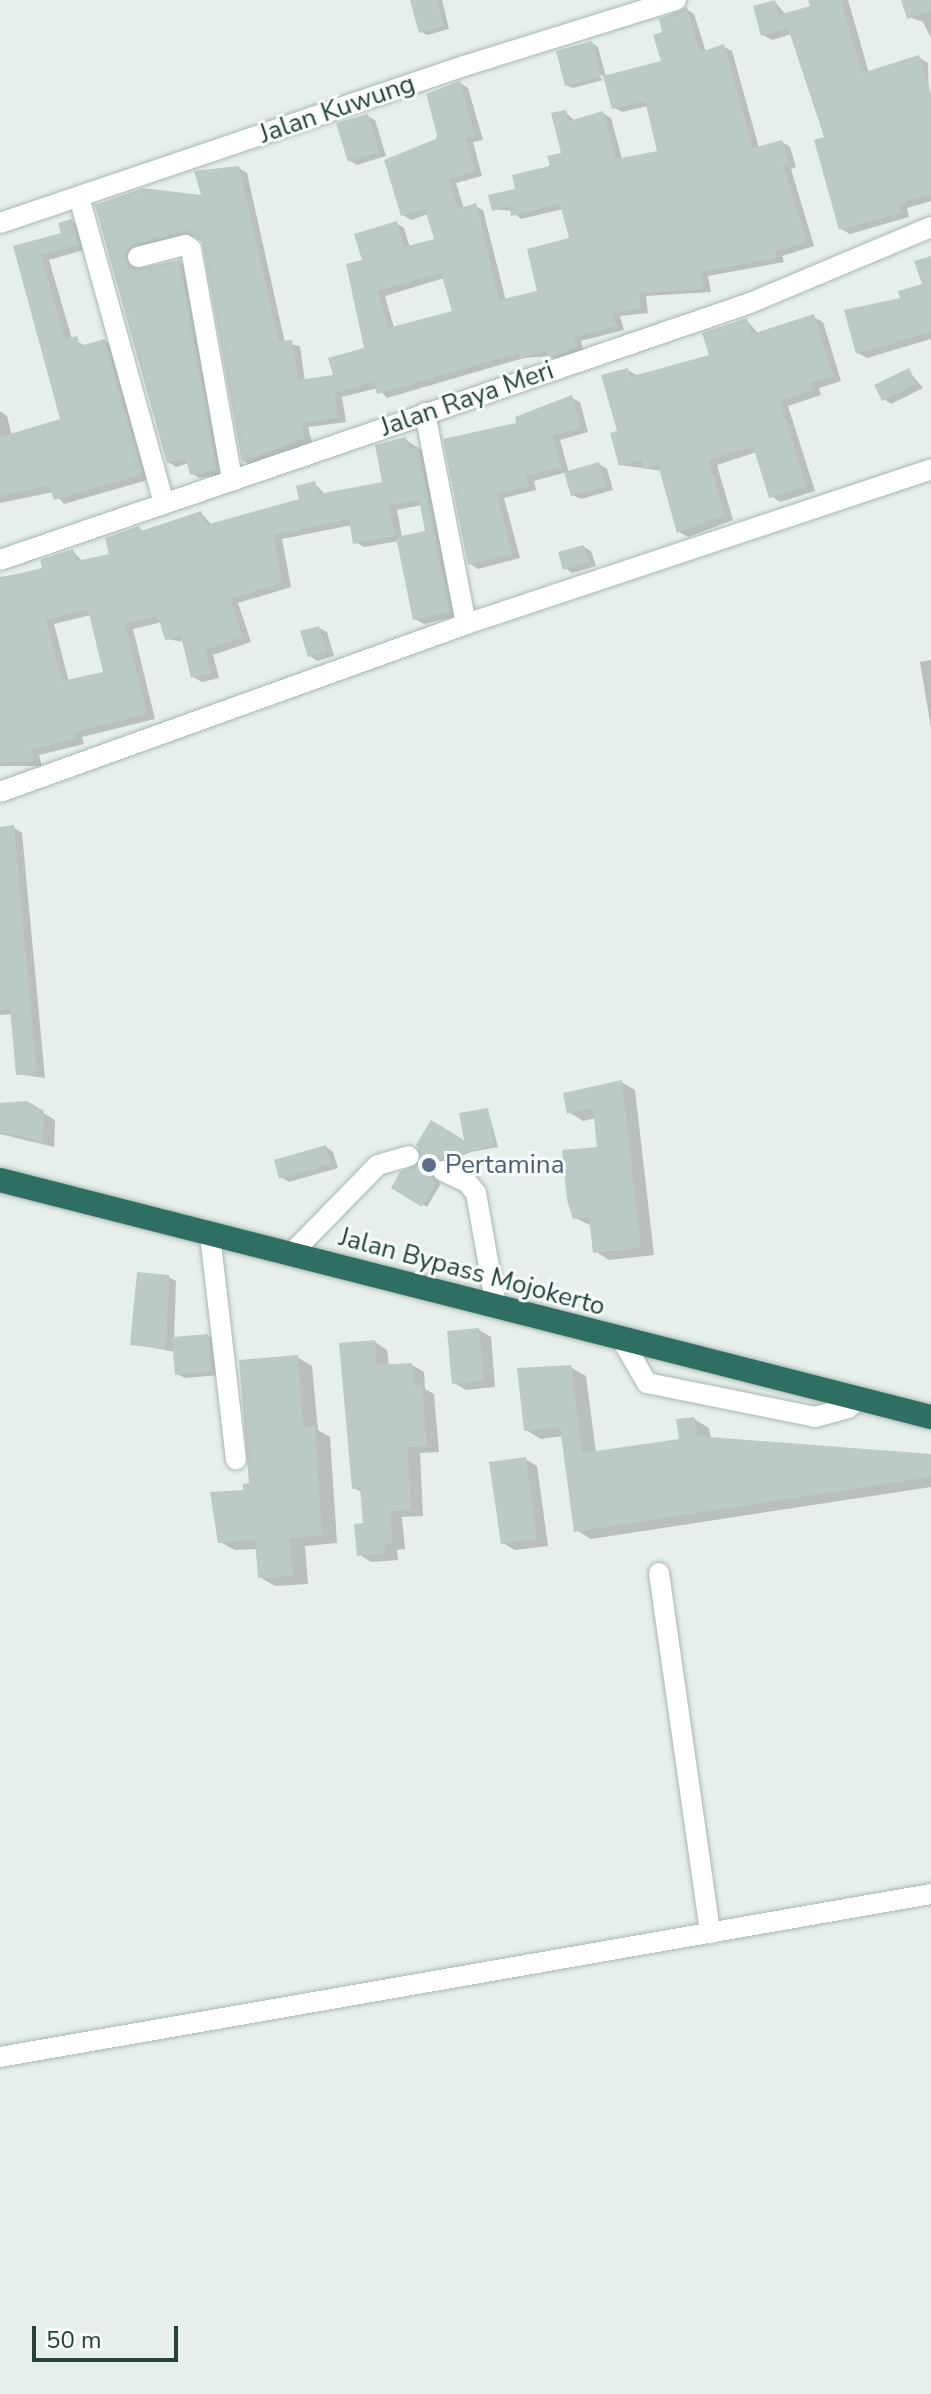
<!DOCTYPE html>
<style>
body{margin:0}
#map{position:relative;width:931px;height:2394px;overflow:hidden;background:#e6efeb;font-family:"Nunito Sans",sans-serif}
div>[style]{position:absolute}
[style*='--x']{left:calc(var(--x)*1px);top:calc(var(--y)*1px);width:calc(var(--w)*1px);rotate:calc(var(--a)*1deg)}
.shadow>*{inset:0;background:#0003}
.building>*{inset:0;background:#bbcac4}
.minor-tunnel>*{height:20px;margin-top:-10px;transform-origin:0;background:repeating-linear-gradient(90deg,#bfccc8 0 20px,transparent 0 30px)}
.roads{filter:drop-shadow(0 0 2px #a8b8b2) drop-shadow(0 0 2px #a8b8b2)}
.minor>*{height:20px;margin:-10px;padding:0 10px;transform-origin:10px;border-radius:10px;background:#fff}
.highway>*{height:24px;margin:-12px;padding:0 12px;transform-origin:12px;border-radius:12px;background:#2f6f62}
.dots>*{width:22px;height:22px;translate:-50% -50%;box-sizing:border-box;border:4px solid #f7fbf9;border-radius:50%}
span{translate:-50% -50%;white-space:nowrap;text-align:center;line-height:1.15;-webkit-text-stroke:6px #f7fbf9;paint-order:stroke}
.street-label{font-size:26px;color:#24423a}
.service-label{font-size:26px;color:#4e5e75}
.left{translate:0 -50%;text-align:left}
.scale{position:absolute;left:32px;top:2326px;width:146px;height:36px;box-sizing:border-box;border:4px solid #24423a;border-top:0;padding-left:10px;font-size:24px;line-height:28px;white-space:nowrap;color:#24423a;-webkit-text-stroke:6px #f7fbf9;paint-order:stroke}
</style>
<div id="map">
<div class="shadow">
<div style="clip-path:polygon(412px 0,442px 0,449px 29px,427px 35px,420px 31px)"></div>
<div style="clip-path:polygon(810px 0,848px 0,869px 73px,918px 57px,928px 63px,931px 201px,907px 208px,909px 217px,850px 234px,841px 229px,826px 138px,792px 34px,772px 40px,763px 35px,775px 2px,786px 15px,812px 8px)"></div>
<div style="clip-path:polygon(903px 0,931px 0,931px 38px,923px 22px,909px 17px)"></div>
<div style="clip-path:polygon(evenodd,686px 9px,694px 14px,706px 52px,724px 47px,732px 51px,759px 148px,782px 142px,790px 147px,796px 167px,791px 169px,814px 246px,782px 256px,784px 262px,708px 276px,711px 292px,646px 296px,648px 313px,620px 316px,624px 330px,581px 341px,584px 353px,559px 362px,550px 356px,524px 358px,387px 398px,378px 388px,342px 397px,346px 422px,308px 427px,312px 442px,252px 466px,244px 461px,204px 241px,196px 236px,143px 248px,133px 259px,139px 270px,179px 262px,188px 267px,224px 474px,200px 478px,191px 473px,189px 463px,176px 467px,168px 462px,97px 206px,203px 197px,239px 168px,247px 173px,285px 343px,300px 346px,305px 381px,335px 377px,366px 349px,364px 261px,396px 223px,404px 228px,410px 248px,436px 240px,428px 214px,411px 220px,403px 215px,460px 83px,468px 88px,483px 140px,473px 142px,482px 176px,456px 183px,464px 209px,475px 206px,483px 210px,506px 301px,540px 292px,571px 240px,563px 209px,521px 219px,512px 211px,493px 209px,564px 154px,565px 112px,575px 121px,603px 113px,611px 118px,622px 159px,659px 152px,648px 106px,622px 112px,613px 107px,605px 77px,593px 70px,603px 80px,573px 88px,566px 85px,592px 43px,598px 47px,606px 77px,663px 63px,665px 33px,686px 9px,444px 278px,455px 313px,394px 328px,385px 296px,444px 278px)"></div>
<div style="clip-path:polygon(367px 116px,375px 120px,386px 156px,357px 165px,349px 160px)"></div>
<div style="clip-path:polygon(71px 221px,81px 227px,87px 249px,49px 260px,72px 339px,86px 346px,105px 341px,114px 346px,151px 479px,64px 504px,53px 492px,0 503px,0 411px,7px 416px,12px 436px,63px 420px,16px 248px,63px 235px)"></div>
<div style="clip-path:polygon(931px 258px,931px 339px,867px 358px,858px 353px,903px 300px,924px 285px)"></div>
<div style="clip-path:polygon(813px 317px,823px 322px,841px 381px,819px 388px,821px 395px,788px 406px,815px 491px,780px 502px,771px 496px,757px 452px,717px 465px,733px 520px,688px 537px,679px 532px,662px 471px,621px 465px,627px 370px,637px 375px,711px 357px,747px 321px,759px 334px)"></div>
<div style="clip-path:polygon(909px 371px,923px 388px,891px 404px,884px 399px)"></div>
<div style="clip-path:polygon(572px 398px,580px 402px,588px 432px,560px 440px,569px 473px,599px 464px,607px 469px,613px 490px,581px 499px,573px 495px,567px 472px,534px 481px,536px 490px,504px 498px,520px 558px,478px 569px,470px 564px,519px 425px)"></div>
<div style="clip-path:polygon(evenodd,405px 439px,427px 454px,459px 616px,424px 624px,415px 619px,399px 541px,364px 547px,355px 542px,352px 525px,282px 539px,291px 587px,238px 603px,251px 642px,213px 655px,219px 678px,202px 682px,193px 677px,184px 642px,167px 639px,162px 622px,133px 629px,155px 719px,82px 737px,84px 744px,39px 755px,42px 766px,0 766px,0 577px,45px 570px,73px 551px,83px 562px,112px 555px,139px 528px,145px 532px,201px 513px,212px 525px,302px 501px,315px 484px,326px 495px,385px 484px,405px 439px,422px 505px,427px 532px,402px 537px,397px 510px,422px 505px,405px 439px,91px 615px,105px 674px,69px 682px,54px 624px,91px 615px)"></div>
<div style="clip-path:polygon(584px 547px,591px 551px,596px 566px,572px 573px,565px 568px)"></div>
<div style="clip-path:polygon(319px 628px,327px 632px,334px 656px,317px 661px,310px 656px)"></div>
<div style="clip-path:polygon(931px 660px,931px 728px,920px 662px)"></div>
<div style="clip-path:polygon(13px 827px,22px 833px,45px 1078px,18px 1074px,13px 1014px,0 1015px,0 896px)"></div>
<div style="clip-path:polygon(621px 1082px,635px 1090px,654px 1255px,609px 1260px,595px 1251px,592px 1226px,575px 1218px,599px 1148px,596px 1118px,583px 1121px,569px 1112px)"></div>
<div style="clip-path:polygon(26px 1103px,55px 1120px,54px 1147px,0 1134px,0 1105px)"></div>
<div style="clip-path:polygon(488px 1110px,498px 1147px,471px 1152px,435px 1167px,440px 1185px,427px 1207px,393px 1187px,401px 1174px,466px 1144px)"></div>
<div style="clip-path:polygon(326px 1147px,333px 1152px,338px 1168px,289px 1182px,281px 1177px)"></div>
<div style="clip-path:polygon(168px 1277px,176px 1281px,174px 1339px,208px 1336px,216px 1340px,220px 1375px,185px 1378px,177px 1374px,175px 1352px,133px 1344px)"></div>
<div style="clip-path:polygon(479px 1330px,491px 1337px,495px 1387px,466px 1390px,454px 1383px)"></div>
<div style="clip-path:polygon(375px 1342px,387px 1350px,389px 1366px,412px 1365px,424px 1372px,425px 1389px,434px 1394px,439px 1452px,420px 1453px,423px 1516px,402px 1517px,405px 1549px,397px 1550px,398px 1560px,371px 1562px,359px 1554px,366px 1525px,363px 1493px,354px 1488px)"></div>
<div style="clip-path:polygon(297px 1357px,312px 1366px,318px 1430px,330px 1437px,337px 1543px,305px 1546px,308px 1584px,275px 1586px,260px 1577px,258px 1549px,235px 1550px,220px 1542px,251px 1485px)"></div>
<div style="clip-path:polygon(570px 1367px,586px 1376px,596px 1453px,681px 1440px,694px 1419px,709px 1428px,711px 1439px,931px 1456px,931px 1487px,591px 1539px,576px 1530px,563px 1436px,541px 1439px,526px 1430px)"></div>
<div style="clip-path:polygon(525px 1459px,537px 1466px,548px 1546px,515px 1550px,503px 1543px)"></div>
</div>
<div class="building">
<div style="clip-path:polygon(410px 0,437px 0,444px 26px,419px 33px)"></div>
<div style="clip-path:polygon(775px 0,779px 15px,810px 6px,808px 0,841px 0,862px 73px,919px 55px,931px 94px,931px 194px,898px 204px,901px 213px,839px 230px,814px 140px,824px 137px,788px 28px,761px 36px,753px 6px)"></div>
<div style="clip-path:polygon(901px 0,931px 0,931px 11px,907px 19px)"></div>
<div style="clip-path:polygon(evenodd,687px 7px,700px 52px,724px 44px,753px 148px,782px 140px,789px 163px,783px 164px,807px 242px,775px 252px,777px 258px,701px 272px,704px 289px,639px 293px,641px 309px,613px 313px,616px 326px,574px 337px,577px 348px,549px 358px,545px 352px,520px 358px,519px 353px,377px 394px,374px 382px,335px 393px,338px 418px,301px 423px,305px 438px,242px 462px,202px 242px,187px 232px,135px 244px,125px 254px,134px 269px,180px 260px,217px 470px,190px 475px,186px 458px,167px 463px,95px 205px,143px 188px,201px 195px,194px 171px,239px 166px,279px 341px,292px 340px,298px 380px,333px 375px,328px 358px,364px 348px,346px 264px,362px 260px,354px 234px,397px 221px,404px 247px,434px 239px,425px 209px,401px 216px,384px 160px,438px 138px,426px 94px,460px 81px,475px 136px,466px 138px,475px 172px,449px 179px,458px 209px,476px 203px,499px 300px,537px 291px,527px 249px,569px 238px,560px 204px,511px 216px,509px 206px,492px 211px,488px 195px,515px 189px,512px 175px,550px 166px,547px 156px,561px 153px,551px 113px,566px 110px,569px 121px,603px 111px,616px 159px,657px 151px,645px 101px,612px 109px,603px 76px,661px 61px,653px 35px,662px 32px,659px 19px,687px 7px,441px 273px,452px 311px,388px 328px,378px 291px,441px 273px)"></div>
<div style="clip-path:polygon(592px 41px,601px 77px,565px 86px,556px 51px)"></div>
<div style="clip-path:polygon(368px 114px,379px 152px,348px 162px,336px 123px)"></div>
<div style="clip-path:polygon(72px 219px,79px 244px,41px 255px,65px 339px,77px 336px,80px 346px,105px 339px,143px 474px,54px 500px,49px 486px,0 496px,0 437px,60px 419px,13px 246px,61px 233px,58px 223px)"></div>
<div style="clip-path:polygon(931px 256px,931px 332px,856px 354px,844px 310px,900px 298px,898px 291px,922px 284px,914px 261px)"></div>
<div style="clip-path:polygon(814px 314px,833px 376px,810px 383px,813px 390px,780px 401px,806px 486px,769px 498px,753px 446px,709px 460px,725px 515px,677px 533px,658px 465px,644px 469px,641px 460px,619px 466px,610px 433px,617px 431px,601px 375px,628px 368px,630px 377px,709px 355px,702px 333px,747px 318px,752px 334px)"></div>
<div style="clip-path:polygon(909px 368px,916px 384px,882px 401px,874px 385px)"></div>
<div style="clip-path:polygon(572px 395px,581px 428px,553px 436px,561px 467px,526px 476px,529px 486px,497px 494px,512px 554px,468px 565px,443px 439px,516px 423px,515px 417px)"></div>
<div style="clip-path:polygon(evenodd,406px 437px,408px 449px,418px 447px,450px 612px,413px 620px,396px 537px,425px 531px,419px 500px,389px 505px,395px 536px,353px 544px,349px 519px,274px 535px,282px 583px,230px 599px,243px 637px,205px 650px,211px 673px,191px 678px,181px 636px,165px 640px,158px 616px,125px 624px,147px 714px,74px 732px,76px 739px,31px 750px,34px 761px,0 763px,0 578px,42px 568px,40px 560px,73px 549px,76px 561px,109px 554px,105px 538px,139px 526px,141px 531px,201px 511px,206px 525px,299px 499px,296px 486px,315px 481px,319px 494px,382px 482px,375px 445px,406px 437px,88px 609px,103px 672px,62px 681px,46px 620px,88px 609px)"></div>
<div style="clip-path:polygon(599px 462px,606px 486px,571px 496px,564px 472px)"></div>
<div style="clip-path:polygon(584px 545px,589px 562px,563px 570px,558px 552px)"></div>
<div style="clip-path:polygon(319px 626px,327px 652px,308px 657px,300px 631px)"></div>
<div style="clip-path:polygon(14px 825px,37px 1074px,16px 1075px,10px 1009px,0 1010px,0 827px)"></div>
<div style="clip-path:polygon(622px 1080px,641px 1248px,593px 1253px,589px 1217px,573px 1219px,567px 1200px,562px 1150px,597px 1147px,593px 1108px,567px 1114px,563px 1093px)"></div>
<div style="clip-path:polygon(27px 1101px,44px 1111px,43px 1142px,0 1132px,0 1103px)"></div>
<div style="clip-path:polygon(488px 1108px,494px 1145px,435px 1161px,430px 1171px,437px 1182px,422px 1207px,391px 1188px,400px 1172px,419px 1164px,422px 1153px,416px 1145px,431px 1120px,464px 1140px,459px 1113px)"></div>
<div style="clip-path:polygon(326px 1145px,331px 1164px,279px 1179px,274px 1160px)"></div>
<div style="clip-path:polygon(137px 1272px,169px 1275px,166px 1349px,130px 1345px)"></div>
<div style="clip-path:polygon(479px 1328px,484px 1381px,452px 1384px,447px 1331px)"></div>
<div style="clip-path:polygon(208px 1334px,213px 1372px,175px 1375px,172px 1337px)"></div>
<div style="clip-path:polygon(375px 1340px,377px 1365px,412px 1363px,414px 1385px,422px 1385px,427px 1446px,408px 1447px,411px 1510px,390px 1511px,393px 1543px,385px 1544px,386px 1553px,357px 1556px,354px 1524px,363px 1523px,360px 1488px,352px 1489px,339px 1343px)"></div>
<div style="clip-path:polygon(298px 1355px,303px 1427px,315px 1426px,322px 1536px,290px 1538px,293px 1576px,258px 1578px,255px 1540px,218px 1543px,210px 1492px,243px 1490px,243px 1484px,249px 1483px,239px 1360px)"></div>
<div style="clip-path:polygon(571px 1365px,582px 1453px,679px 1439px,676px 1419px,694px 1417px,697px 1436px,931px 1454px,931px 1477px,574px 1532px,560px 1427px,524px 1431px,517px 1368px)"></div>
<div style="clip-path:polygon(526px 1457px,537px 1539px,501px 1544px,489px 1462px)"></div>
</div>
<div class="minor-tunnel">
<div style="--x:409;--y:1156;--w:37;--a:24"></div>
</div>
<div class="roads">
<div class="minor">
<div style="--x:79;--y:197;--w:318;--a:74.5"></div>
<div style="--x:0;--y:223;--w:490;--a:-18.7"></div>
<div style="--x:464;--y:66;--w:222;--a:-17.3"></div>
<div style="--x:138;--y:257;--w:49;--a:-14.3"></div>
<div style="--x:185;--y:245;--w:7;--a:34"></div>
<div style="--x:191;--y:249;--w:235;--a:79.9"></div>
<div style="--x:425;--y:413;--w:215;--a:79"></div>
<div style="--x:0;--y:560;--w:793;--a:-18.91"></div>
<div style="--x:750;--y:303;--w:196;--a:-22.8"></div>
<div style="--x:0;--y:792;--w:495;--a:-19.8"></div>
<div style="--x:466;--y:624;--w:490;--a:-18.4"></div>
<div style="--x:443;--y:1171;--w:26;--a:25"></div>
<div style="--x:467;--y:1182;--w:14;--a:51"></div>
<div style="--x:476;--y:1193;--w:116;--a:80"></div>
<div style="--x:210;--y:1235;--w:226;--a:83.4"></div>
<div style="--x:291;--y:1254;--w:124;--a:-45.7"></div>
<div style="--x:378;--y:1165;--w:32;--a:-16"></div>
<div style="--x:622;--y:1340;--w:50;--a:59.8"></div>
<div style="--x:647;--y:1383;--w:171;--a:11.4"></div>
<div style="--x:815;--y:1417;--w:34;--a:-15"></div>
<div style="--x:848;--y:1408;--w:13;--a:-42"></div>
<div style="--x:659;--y:1573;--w:364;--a:81.9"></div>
<div style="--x:0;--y:2057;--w:945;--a:-9.93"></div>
</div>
<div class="highway">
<div style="--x:0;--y:1180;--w:961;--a:14.28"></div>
</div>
</div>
<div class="dots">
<div style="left:429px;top:1165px;background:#5c6f8a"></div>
</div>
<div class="street-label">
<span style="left:337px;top:109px;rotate:-19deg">Jalan Kuwung</span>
<span style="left:467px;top:399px;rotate:-19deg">Jalan Raya Meri</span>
<span style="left:472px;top:1272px;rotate:15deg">Jalan Bypass Mojokerto</span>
</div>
<div class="service-label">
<span class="left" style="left:445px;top:1165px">Pertamina</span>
</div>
<div class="scale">50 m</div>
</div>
